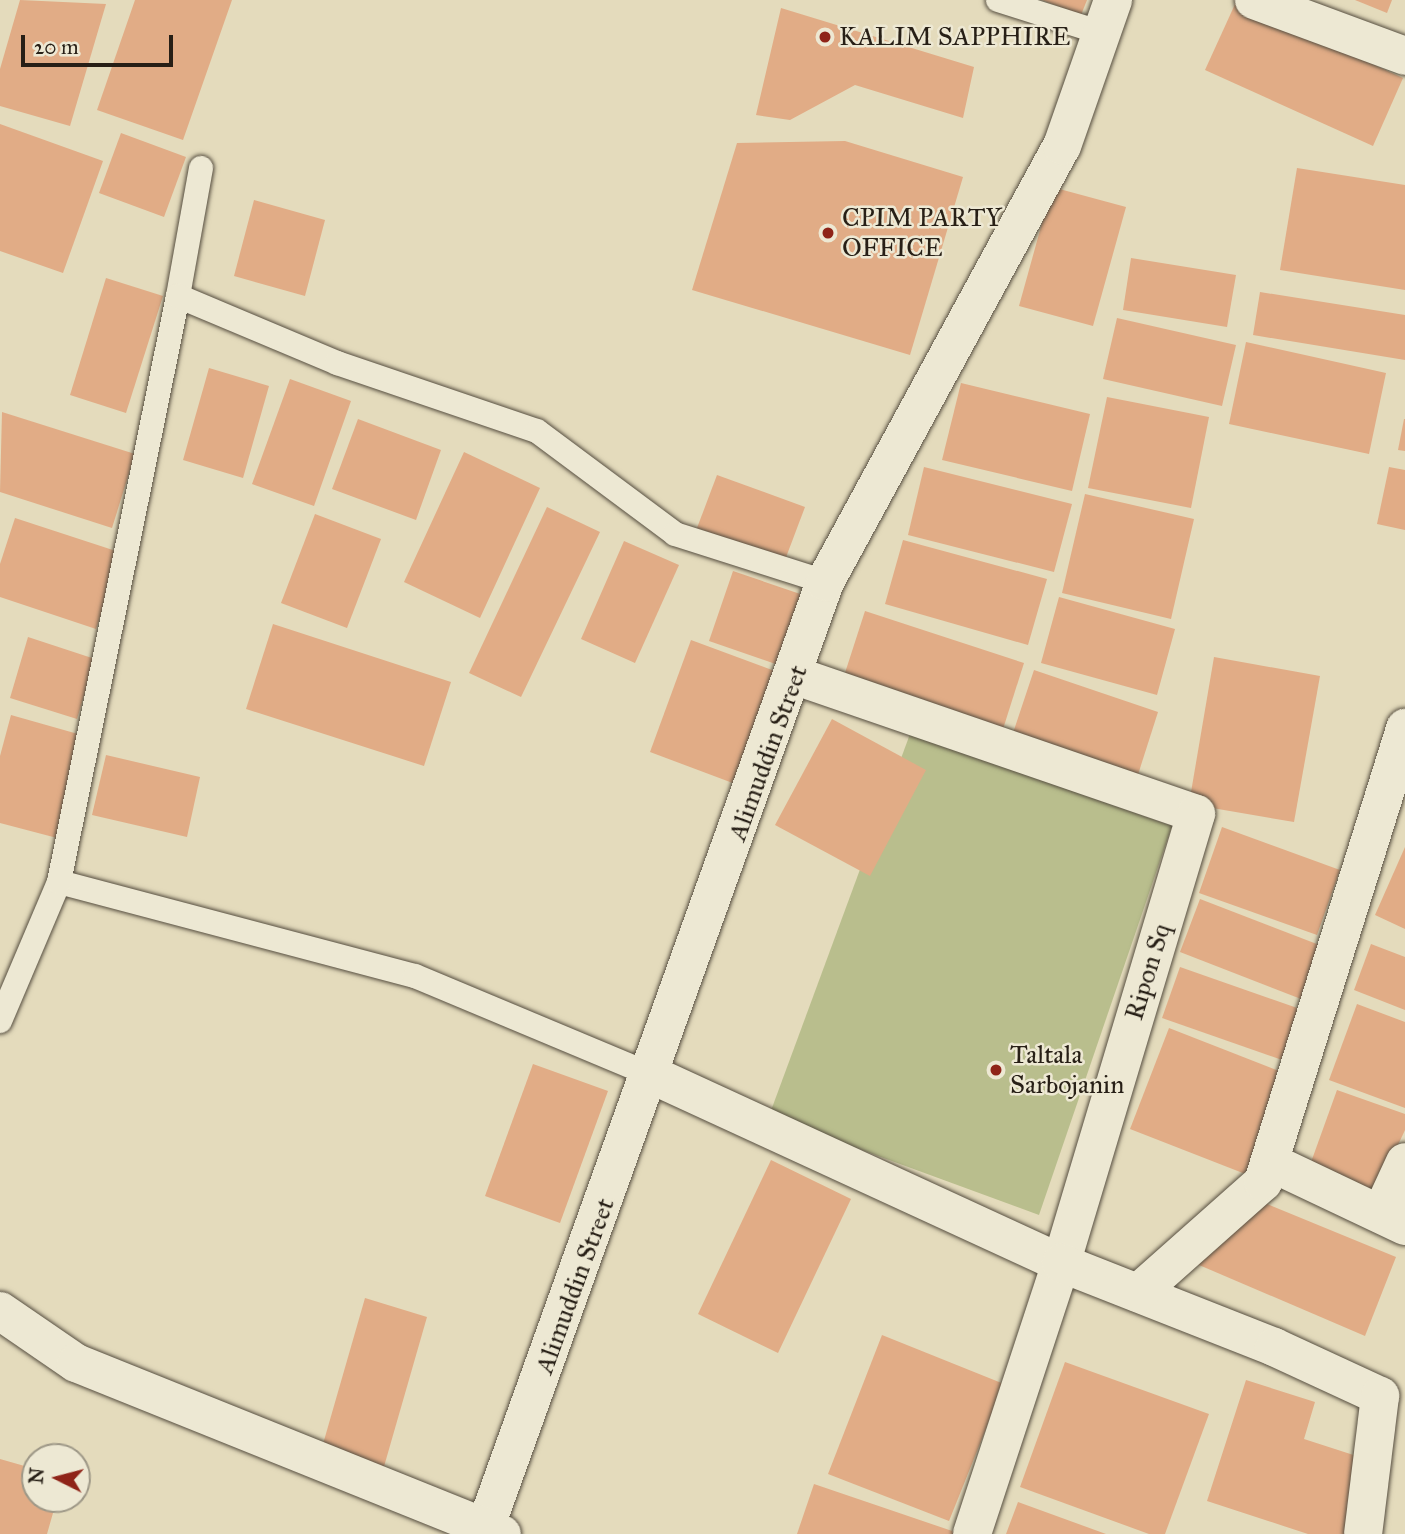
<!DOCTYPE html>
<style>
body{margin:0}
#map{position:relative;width:1405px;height:1534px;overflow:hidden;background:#e4dbbc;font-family:"IM FELL Great Primer",serif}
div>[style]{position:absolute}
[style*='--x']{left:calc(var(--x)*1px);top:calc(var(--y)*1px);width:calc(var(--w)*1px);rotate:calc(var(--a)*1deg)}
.green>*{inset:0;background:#b9be8d}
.building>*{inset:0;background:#e1ac86}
.roads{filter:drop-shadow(0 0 2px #564e40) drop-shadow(0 0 2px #564e40)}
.service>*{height:24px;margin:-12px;padding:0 12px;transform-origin:12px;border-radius:12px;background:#ede8d3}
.minor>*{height:38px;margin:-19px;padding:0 19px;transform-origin:19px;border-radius:19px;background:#ede8d3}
.tertiary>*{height:38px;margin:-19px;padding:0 19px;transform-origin:19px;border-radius:19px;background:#ede8d3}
.dots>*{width:19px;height:19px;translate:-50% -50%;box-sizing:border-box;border:4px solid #ede8d3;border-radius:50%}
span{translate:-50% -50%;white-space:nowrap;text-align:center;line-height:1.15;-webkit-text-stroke:5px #ede8d3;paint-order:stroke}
.poi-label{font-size:26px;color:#271f16}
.left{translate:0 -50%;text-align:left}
.street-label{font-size:26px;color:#271f16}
.north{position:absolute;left:21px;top:1443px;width:70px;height:70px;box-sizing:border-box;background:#ede8d3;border:2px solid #9e9887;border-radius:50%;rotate:276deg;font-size:19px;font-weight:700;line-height:28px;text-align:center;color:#271f16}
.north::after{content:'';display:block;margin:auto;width:24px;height:32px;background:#8f2418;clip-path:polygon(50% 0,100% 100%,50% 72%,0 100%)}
.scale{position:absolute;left:21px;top:35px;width:152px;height:32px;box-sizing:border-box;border:4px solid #271f16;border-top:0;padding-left:9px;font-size:21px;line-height:24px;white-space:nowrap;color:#271f16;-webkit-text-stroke:5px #ede8d3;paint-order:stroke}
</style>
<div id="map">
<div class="green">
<div style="clip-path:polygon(910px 734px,1172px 826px,1039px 1215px,769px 1116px)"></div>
</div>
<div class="building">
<div style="clip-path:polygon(20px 0,106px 4px,70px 126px,0 106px,0 69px)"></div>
<div style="clip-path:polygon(135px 0,232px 0,183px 140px,97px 110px)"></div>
<div style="clip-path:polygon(1042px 0,1087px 0,1081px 15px)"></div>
<div style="clip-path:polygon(1355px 0,1392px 0,1387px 13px)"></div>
<div style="clip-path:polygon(1236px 2px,1403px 78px,1373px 146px,1205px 70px)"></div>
<div style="clip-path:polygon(781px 8px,974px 67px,963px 118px,855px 85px,790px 120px,756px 115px)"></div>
<div style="clip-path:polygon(0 124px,103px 161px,63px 273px,0 251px)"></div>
<div style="clip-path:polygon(121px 133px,186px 157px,164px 217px,99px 193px)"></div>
<div style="clip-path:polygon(845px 141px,963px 177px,910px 355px,692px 290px,737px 143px)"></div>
<div style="clip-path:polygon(1297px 168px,1405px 185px,1405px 290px,1280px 270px)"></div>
<div style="clip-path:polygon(1052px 187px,1126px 207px,1093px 326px,1019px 306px)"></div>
<div style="clip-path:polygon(254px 200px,325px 220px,305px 296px,234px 276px)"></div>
<div style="clip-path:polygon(1131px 258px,1236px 275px,1227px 327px,1123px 310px)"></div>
<div style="clip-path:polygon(106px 278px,163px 296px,126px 413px,70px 395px)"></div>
<div style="clip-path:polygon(1260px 292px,1405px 315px,1405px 360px,1253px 335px)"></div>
<div style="clip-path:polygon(1117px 318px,1236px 345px,1222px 406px,1103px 379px)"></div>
<div style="clip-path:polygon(1246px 342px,1386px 373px,1369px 454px,1229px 424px)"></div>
<div style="clip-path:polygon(209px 368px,269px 386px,243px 478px,183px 460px)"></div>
<div style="clip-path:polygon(290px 379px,351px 401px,314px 506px,252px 484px)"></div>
<div style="clip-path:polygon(961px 383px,1090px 414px,1072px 491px,942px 460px)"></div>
<div style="clip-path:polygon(1107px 397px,1209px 417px,1191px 508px,1088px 488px)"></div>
<div style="clip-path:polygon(2px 412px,135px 454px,112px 528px,0 492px)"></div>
<div style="clip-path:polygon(358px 419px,441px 450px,416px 520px,332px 489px)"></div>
<div style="clip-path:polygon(1404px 419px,1405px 419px,1405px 451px,1398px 450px)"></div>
<div style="clip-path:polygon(464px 452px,540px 488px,480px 618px,404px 582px)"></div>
<div style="clip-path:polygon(924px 467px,1072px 504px,1054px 572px,908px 535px)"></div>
<div style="clip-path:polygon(1389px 467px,1405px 470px,1405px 530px,1377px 524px)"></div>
<div style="clip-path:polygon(717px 475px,805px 507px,785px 560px,697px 528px)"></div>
<div style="clip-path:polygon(1085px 494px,1194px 519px,1171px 619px,1062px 593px)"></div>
<div style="clip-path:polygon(547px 507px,600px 532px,521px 697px,469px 673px)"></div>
<div style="clip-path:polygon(315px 514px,381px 539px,347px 628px,281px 603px)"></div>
<div style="clip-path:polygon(15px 518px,122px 553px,96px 629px,0 597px,0 564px)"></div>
<div style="clip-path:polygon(903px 540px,1047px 579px,1028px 645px,885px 604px)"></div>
<div style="clip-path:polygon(624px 541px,679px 565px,635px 663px,581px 639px)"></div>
<div style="clip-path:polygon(733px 571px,809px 597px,784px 667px,709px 641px)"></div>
<div style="clip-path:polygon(1059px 597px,1175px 629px,1157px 695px,1041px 663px)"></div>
<div style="clip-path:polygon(865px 611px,1024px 663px,1003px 729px,844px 676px)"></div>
<div style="clip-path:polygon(273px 624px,451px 682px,424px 766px,246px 709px)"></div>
<div style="clip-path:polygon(28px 637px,95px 659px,77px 719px,10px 698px)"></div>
<div style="clip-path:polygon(691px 640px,788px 676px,746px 788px,650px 752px)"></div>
<div style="clip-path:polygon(1214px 657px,1320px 676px,1294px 822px,1189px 804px)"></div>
<div style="clip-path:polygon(1034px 670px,1158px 712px,1135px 784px,1010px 742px)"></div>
<div style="clip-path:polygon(11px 715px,85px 736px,57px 838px,0 823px,0 756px)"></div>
<div style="clip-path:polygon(832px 719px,926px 770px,870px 876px,775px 825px)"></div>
<div style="clip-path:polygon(106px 755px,200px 777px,187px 837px,92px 815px)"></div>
<div style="clip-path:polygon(1222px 827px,1340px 870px,1317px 935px,1199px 893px)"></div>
<div style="clip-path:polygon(1405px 847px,1405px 929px,1375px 915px)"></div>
<div style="clip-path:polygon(1200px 899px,1322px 946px,1301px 999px,1180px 952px)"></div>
<div style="clip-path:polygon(1371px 944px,1405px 957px,1405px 1010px,1354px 990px)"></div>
<div style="clip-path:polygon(1180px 967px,1303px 1010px,1285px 1061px,1162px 1018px)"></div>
<div style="clip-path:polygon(1357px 1004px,1405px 1022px,1405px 1108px,1329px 1080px)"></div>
<div style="clip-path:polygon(1169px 1028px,1292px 1076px,1253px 1177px,1130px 1129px)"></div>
<div style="clip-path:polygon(533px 1064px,608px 1091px,560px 1223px,485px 1196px)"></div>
<div style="clip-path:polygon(1337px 1090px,1405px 1114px,1405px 1130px,1375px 1194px,1310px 1165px)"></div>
<div style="clip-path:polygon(771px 1160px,851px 1199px,778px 1353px,698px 1314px)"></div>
<div style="clip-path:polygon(1262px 1202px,1396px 1257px,1365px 1336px,1192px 1262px)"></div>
<div style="clip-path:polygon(365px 1298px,427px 1317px,383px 1470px,321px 1451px)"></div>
<div style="clip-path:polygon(882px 1335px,1004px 1384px,949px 1521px,828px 1474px)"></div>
<div style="clip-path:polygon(1065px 1362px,1209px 1414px,1165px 1534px,1149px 1534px,1020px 1487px)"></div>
<div style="clip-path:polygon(1246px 1380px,1315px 1402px,1304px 1439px,1372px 1461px,1348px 1534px,1308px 1534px,1207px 1501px)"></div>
<div style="clip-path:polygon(0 1459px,35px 1469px,35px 1499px,57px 1499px,47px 1534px,0 1534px)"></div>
<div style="clip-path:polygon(814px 1484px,961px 1534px,797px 1534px)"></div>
<div style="clip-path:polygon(1018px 1502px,1106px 1534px,1006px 1534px)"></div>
</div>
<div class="roads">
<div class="service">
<div style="--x:998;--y:0;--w:109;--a:17.6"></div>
<div style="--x:178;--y:296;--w:130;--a:-79.8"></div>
<div style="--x:59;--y:882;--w:368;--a:14.8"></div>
<div style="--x:415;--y:976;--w:257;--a:22.7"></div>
<div style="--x:0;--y:1021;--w:151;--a:-67"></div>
<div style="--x:59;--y:882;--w:598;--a:-78.52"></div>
<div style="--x:178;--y:296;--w:173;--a:22.8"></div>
<div style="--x:337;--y:363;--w:211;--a:18.8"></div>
<div style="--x:537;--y:431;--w:172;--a:36.7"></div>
<div style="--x:675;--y:534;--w:157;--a:17.7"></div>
</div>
<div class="minor">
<div style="--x:1254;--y:0;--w:161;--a:20.3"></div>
<div style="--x:796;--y:676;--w:423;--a:19"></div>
<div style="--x:1196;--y:814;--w:469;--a:106.7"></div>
<div style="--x:1061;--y:1263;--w:285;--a:108.2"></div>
<div style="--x:652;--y:1075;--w:450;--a:24.7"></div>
<div style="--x:1061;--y:1263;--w:229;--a:21.5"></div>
<div style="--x:1274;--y:1347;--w:117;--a:24.8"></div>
<div style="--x:1380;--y:1396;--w:139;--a:97"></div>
<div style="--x:1270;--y:1162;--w:149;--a:25.4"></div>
<div style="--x:1381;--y:1214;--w:57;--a:-65.2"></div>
<div style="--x:1138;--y:1293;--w:167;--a:-41.6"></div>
<div style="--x:1263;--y:1182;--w:476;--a:-72.6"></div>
<div style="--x:483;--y:1534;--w:1012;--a:-70.24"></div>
<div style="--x:825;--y:582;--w:496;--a:-61.5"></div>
<div style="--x:1062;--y:146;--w:155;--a:-70.7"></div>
</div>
<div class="tertiary">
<div style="--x:0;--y:1311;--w:92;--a:34.4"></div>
<div style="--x:76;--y:1363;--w:459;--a:21.9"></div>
</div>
</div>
<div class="dots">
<div style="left:825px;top:37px;background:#8f2418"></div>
<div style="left:828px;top:233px;background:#8f2418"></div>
<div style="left:996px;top:1070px;background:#8f2418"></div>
</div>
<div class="poi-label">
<span class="left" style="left:839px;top:37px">KALIM SAPPHIRE</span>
<span class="left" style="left:842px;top:233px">CPIM PARTY<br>OFFICE</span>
<span class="left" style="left:1010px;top:1070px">Taltala<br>Sarbojanin</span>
</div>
<div class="street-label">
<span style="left:768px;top:753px;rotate:-70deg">Alimuddin Street</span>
<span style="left:1148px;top:972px;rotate:-73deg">Ripon Sq</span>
<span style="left:575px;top:1286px;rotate:-70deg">Alimuddin Street</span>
</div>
<div class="north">N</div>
<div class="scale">20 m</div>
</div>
